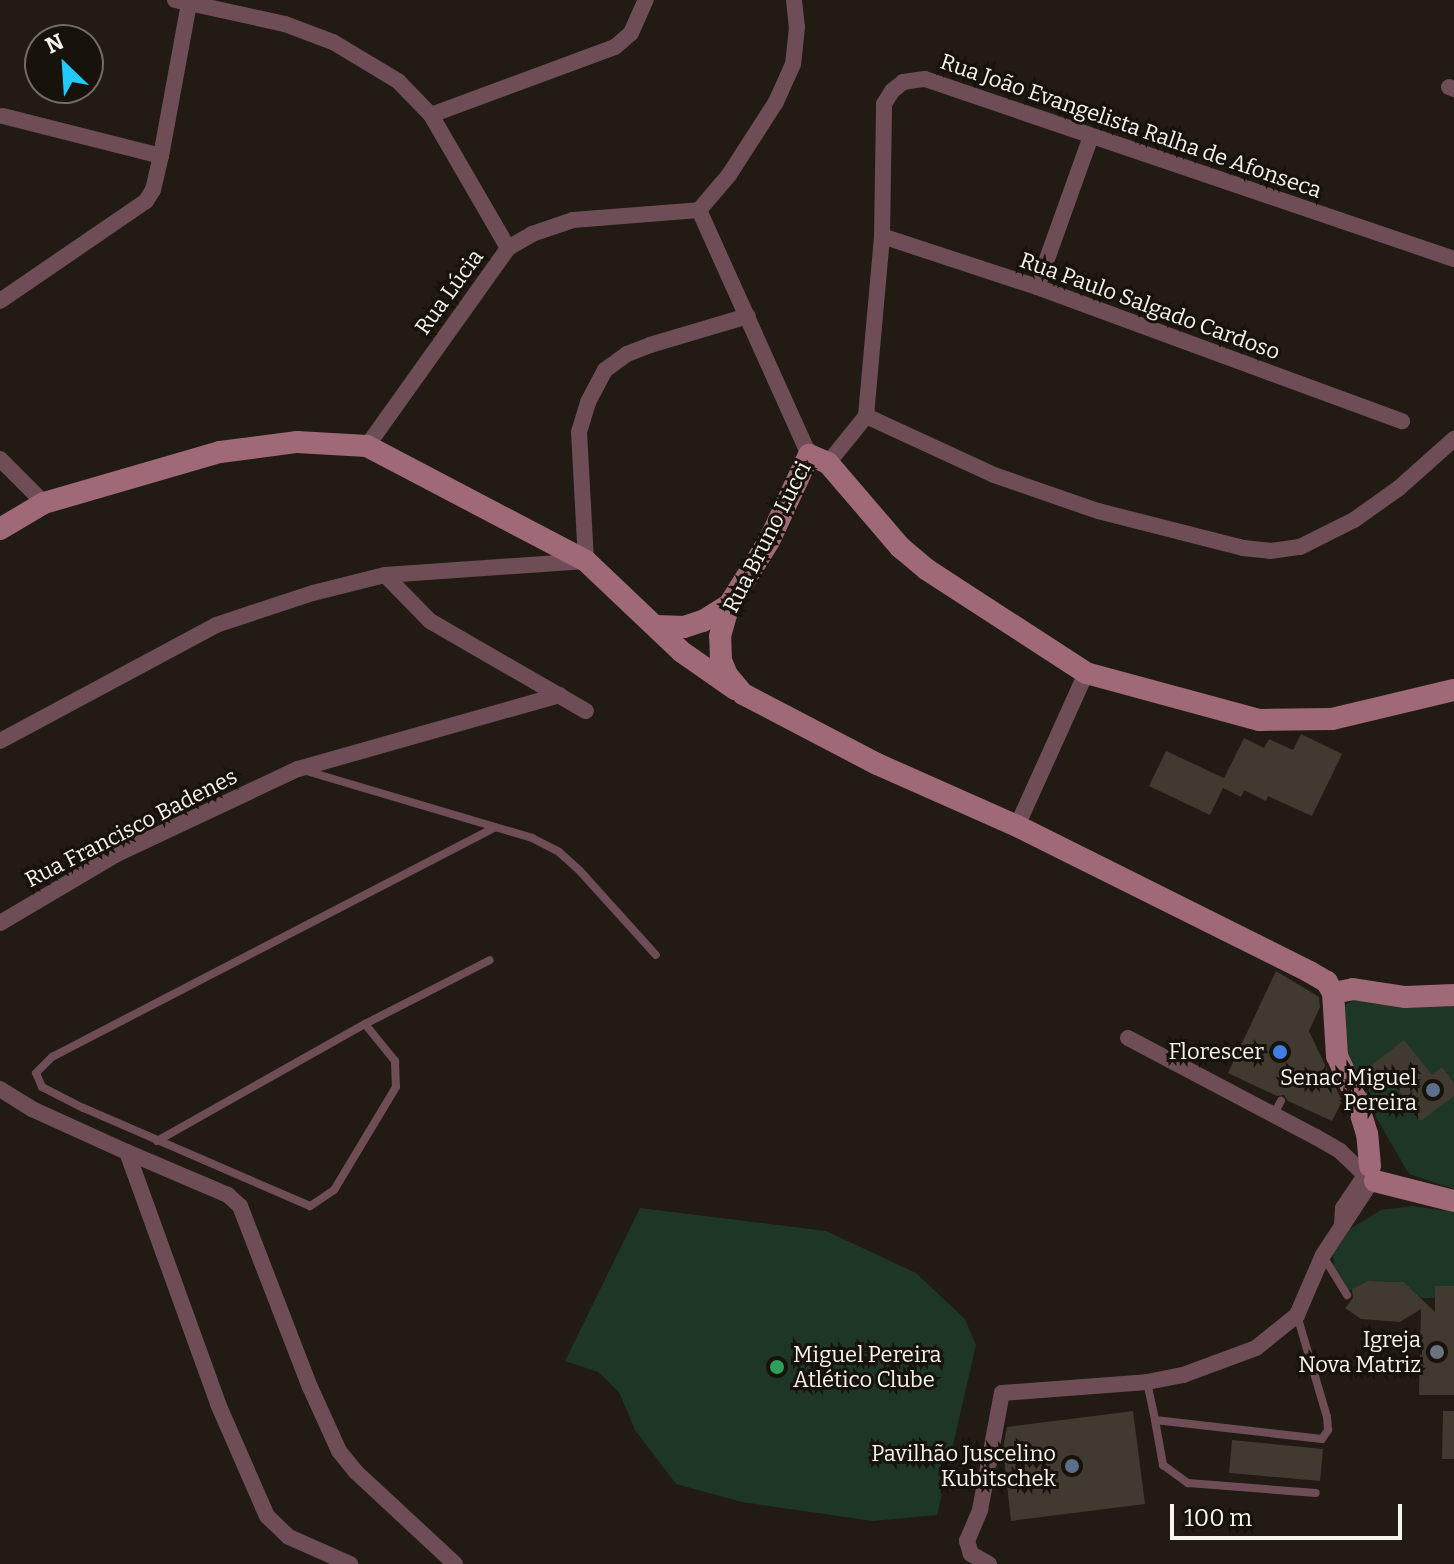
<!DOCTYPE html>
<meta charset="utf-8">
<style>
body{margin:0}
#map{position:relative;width:1454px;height:1564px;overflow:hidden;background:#211b13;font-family:Bitter,serif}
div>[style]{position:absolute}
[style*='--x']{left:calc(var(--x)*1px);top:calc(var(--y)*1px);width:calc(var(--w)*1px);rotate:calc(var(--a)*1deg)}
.green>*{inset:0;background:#1d3625}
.building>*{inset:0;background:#403a31}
.lane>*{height:8px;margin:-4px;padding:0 4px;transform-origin:4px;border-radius:4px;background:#6f4d57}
.street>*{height:16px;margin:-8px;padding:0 8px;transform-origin:8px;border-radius:8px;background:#6f4d57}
.secondary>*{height:22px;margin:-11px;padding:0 11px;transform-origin:11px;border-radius:11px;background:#9f6978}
.dots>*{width:22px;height:22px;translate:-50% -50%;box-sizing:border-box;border:4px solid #17120a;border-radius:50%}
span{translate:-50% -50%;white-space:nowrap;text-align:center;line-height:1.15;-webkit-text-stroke:6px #17120a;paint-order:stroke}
.street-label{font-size:22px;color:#f7f3ed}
.poi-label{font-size:22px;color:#f7f3ed}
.right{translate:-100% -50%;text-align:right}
.left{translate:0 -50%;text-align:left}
.north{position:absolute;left:24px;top:24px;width:80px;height:80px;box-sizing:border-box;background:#17120a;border:2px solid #716c65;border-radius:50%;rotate:335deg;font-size:22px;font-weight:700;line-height:32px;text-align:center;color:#f7f3ed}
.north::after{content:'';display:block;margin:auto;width:28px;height:36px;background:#21c9fd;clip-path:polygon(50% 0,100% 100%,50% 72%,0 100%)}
.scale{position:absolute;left:1170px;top:1504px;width:232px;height:36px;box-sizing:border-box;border:4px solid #f7f3ed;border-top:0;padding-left:10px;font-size:24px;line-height:28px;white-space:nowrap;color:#f7f3ed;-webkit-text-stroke:6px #17120a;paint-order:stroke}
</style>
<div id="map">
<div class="green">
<div style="clip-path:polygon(1357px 998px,1454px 1002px,1454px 1189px,1409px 1174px,1363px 1095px,1349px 1064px,1342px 1007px)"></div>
<div style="clip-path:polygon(1413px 1206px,1454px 1212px,1454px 1286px,1435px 1286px,1435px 1298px,1421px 1298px,1404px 1282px,1368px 1281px,1349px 1291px,1334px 1266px,1333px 1254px,1350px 1229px,1381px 1210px)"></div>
<div style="clip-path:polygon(640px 1208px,826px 1231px,916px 1273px,965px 1319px,976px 1345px,937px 1515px,873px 1521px,742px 1502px,676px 1484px,635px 1430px,619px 1392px,598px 1372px,565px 1361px)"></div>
</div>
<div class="building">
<div style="clip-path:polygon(1301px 734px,1342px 754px,1312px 816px,1268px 796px,1266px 801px,1244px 790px,1241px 797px,1223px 788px,1210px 815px,1149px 786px,1166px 751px,1224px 778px,1244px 738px,1264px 748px,1269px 739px,1293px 750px)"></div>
<div style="clip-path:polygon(1276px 971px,1319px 997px,1320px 1007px,1309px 1031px,1342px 1101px,1332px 1121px,1288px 1101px,1284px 1095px,1277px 1096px,1228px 1073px)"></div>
<div style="clip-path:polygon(1404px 1040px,1432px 1075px,1442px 1067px,1454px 1083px,1454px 1096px,1421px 1121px,1392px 1082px,1380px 1091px,1364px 1071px)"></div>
<div style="clip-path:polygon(1368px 1281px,1404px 1282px,1435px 1312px,1435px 1286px,1454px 1286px,1454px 1395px,1419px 1395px,1421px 1309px,1400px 1322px,1361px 1319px,1345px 1308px,1353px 1298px,1352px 1289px)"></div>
<div style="clip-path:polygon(1133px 1411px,1145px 1504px,1011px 1521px,1003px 1448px,1007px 1427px)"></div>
<div style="clip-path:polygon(1443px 1411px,1454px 1411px,1454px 1459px,1442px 1459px)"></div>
<div style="clip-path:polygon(1232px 1440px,1323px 1449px,1320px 1481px,1229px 1473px)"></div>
</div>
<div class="lane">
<div style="--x:303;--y:770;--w:239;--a:16.5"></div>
<div style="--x:532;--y:838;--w:30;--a:27"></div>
<div style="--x:559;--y:852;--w:28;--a:42"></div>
<div style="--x:580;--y:871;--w:113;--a:47.9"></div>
<div style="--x:365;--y:1024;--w:48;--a:51"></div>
<div style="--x:395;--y:1061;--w:26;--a:88"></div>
<div style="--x:396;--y:1087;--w:120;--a:121"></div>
<div style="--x:334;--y:1190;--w:29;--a:146"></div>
<div style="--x:310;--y:1206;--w:247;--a:-156.6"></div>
<div style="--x:83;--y:1108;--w:46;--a:-152.9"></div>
<div style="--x:42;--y:1087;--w:15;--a:-113"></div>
<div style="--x:36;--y:1073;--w:23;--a:-45"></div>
<div style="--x:52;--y:1057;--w:499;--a:-27.4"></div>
<div style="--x:1274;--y:1114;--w:15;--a:-62"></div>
<div style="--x:157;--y:1141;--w:239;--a:-29.4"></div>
<div style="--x:365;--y:1024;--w:140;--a:-27.1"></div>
<div style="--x:1323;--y:1256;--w:46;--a:58.4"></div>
<div style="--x:1147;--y:1382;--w:39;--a:78"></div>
<div style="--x:1155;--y:1420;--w:168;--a:6.5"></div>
<div style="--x:1322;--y:1439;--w:11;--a:-56"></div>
<div style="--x:1328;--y:1430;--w:13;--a:-94"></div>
<div style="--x:1327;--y:1417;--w:106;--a:-106.4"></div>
<div style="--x:1155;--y:1420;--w:46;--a:79.9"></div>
<div style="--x:1163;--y:1465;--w:31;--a:36"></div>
<div style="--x:1188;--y:1483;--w:128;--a:4.5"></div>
</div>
<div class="street">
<div style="--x:175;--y:0;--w:113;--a:12.3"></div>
<div style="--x:285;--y:24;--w:51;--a:20.6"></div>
<div style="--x:333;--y:42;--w:76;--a:31"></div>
<div style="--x:398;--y:81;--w:47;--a:45.9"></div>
<div style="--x:431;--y:115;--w:154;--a:59.9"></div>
<div style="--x:794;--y:0;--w:27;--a:84"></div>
<div style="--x:797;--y:27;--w:37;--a:96"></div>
<div style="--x:793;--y:64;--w:42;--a:114.1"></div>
<div style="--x:776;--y:102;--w:87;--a:122.8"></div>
<div style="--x:729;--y:175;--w:46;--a:130.6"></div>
<div style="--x:699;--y:210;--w:269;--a:65.8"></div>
<div style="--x:1449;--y:87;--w:5;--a:22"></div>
<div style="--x:431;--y:115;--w:196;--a:-20.3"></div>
<div style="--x:615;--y:47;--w:21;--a:-41"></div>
<div style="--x:631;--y:33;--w:36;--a:-66"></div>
<div style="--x:3;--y:116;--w:163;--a:14.2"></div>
<div style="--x:882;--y:236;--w:163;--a:18.2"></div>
<div style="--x:1037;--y:287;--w:389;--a:20.2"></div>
<div style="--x:1037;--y:287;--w:160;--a:-70.3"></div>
<div style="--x:0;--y:301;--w:177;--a:-34.4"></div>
<div style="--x:146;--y:201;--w:13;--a:-58"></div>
<div style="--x:153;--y:190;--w:35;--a:-77"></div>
<div style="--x:161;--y:156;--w:156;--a:-79.6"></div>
<div style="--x:866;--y:416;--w:141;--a:24.7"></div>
<div style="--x:994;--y:475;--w:110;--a:19.1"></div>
<div style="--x:1098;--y:511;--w:150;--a:14.3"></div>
<div style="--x:1243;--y:548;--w:27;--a:6"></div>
<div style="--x:1270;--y:551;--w:30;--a:-8"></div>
<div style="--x:1300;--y:547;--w:60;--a:-26.6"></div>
<div style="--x:1354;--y:520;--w:55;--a:-35.4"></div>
<div style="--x:1399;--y:488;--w:74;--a:-41.7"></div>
<div style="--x:367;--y:446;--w:243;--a:-54.5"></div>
<div style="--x:508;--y:248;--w:28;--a:-30"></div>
<div style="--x:532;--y:234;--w:43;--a:-18.9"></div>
<div style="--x:573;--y:220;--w:126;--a:-4.5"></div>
<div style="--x:0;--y:459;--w:62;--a:45"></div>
<div style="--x:828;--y:463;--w:60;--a:-51"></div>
<div style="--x:866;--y:416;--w:181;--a:-84.9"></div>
<div style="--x:882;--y:236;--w:132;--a:-89.1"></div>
<div style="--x:884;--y:104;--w:15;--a:-58"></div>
<div style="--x:892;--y:91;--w:14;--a:-39"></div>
<div style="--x:903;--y:82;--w:22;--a:-8"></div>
<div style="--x:925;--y:79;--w:559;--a:18.79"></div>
<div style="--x:385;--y:575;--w:64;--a:45.6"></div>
<div style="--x:430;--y:621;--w:180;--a:30"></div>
<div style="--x:0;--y:741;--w:245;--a:-28.2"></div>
<div style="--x:216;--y:625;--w:102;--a:-18.3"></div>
<div style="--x:313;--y:593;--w:74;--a:-14"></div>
<div style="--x:385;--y:575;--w:201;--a:-4"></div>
<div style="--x:586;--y:561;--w:129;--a:-93.1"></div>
<div style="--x:579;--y:432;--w:31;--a:-73"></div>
<div style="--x:588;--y:402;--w:36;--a:-62"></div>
<div style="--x:605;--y:370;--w:27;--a:-36"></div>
<div style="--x:627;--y:354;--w:25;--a:-21"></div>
<div style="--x:650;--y:345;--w:102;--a:-16.5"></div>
<div style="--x:1017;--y:826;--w:168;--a:-65.7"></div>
<div style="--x:0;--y:923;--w:136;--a:-30.5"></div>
<div style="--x:117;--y:854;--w:200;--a:-25.2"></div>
<div style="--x:298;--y:769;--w:272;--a:-15.8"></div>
<div style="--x:1128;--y:1038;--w:212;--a:27.8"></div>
<div style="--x:1316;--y:1137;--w:28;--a:30"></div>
<div style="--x:1340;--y:1151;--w:30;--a:44"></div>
<div style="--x:0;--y:1089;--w:38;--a:32"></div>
<div style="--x:32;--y:1109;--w:104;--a:24.4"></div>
<div style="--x:127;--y:1152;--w:268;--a:70.1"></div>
<div style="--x:218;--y:1404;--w:122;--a:66.4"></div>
<div style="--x:267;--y:1516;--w:30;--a:44"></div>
<div style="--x:289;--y:1537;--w:67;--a:23.9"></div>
<div style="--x:127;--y:1152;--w:110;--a:23.1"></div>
<div style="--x:228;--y:1195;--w:16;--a:43"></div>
<div style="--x:240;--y:1206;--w:194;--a:68.9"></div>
<div style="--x:310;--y:1387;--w:70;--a:65.6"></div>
<div style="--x:339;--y:1451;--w:27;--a:51"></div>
<div style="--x:356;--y:1472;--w:135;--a:42.9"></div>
<div style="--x:1342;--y:1226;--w:18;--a:-87"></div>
<div style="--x:1343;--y:1208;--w:36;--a:-56"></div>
<div style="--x:989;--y:1564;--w:21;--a:-151"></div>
<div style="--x:971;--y:1554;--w:14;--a:-107"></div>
<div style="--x:967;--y:1541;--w:34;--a:-67"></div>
<div style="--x:980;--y:1510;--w:119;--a:-79.4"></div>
<div style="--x:1002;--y:1393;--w:145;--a:-4.3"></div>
<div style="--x:1147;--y:1382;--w:37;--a:-11"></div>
<div style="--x:1183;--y:1375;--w:78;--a:-20.3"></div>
<div style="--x:1256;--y:1348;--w:53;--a:-38.8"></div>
<div style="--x:1297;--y:1315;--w:65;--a:-66.6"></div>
<div style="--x:1323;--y:1255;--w:87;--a:-56.7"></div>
</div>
<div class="secondary">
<div style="--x:0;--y:529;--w:51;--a:-30.6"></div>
<div style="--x:44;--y:503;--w:183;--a:-16.2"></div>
<div style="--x:220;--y:452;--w:78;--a:-7.4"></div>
<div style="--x:297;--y:442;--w:70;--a:3.3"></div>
<div style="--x:367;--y:446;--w:247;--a:27.7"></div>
<div style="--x:586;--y:561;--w:132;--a:43.5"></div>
<div style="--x:682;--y:652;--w:65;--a:34.9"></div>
<div style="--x:657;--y:626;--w:27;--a:2"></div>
<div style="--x:684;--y:627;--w:20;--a:-18"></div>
<div style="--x:703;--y:621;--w:31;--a:-32"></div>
<div style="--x:1333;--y:993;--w:13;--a:-119"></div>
<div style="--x:1327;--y:982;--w:20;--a:-150"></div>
<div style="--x:1310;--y:972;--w:327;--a:-153.5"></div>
<div style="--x:1017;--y:826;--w:153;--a:-156.1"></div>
<div style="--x:877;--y:764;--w:151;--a:-152.4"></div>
<div style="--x:743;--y:694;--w:25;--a:-130"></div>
<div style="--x:727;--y:675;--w:16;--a:-112"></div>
<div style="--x:721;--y:660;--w:24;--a:-92"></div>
<div style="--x:720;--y:636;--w:32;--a:-74"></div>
<div style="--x:729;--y:605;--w:75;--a:-58"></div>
<div style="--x:769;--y:541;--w:95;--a:-65.1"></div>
<div style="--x:809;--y:455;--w:21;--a:23"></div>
<div style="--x:828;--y:463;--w:111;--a:49.4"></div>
<div style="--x:900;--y:547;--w:34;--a:40"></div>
<div style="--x:926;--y:569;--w:191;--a:33"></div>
<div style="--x:1086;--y:673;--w:179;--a:15.2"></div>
<div style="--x:1259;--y:720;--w:73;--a:-0.8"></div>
<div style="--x:1332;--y:719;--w:125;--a:-13.4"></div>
<div style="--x:1370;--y:1166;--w:32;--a:-95"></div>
<div style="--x:1367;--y:1134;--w:39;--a:-107"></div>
<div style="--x:1356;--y:1097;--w:45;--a:-114.9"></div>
<div style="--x:1337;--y:1056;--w:63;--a:-93.6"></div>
<div style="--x:1333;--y:993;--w:20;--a:-11"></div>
<div style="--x:1353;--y:989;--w:53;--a:8.7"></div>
<div style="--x:1405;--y:997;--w:49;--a:-2.3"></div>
<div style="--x:1375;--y:1181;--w:81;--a:14.2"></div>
</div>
<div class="dots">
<div style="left:1280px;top:1052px;background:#3f7fe0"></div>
<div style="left:1433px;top:1090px;background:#5c6f8a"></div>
<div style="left:1437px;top:1352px;background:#6b7280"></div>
<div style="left:777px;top:1367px;background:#2e9e5b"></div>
<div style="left:1072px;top:1466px;background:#5c6f8a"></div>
</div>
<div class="street-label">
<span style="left:1131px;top:126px;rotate:19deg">Rua João Evangelista Ralha de Afonseca</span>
<span style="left:449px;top:292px;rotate:-54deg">Rua Lúcia</span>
<span style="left:1150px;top:306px;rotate:20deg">Rua Paulo Salgado Cardoso</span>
<span style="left:767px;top:537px;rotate:-63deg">Rua Bruno Lucci</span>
<span style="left:131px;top:828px;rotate:-27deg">Rua Francisco Badenes</span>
</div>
<div class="poi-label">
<span class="right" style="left:1264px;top:1052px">Florescer</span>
<span class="right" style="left:1417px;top:1090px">Senac Miguel<br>Pereira</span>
<span class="right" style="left:1421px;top:1352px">Igreja<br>Nova Matriz</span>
<span class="left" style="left:793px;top:1367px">Miguel Pereira<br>Atlético Clube</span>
<span class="right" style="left:1056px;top:1466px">Pavilhão Juscelino<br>Kubitschek</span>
</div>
<div class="north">N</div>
<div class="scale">100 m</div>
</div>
